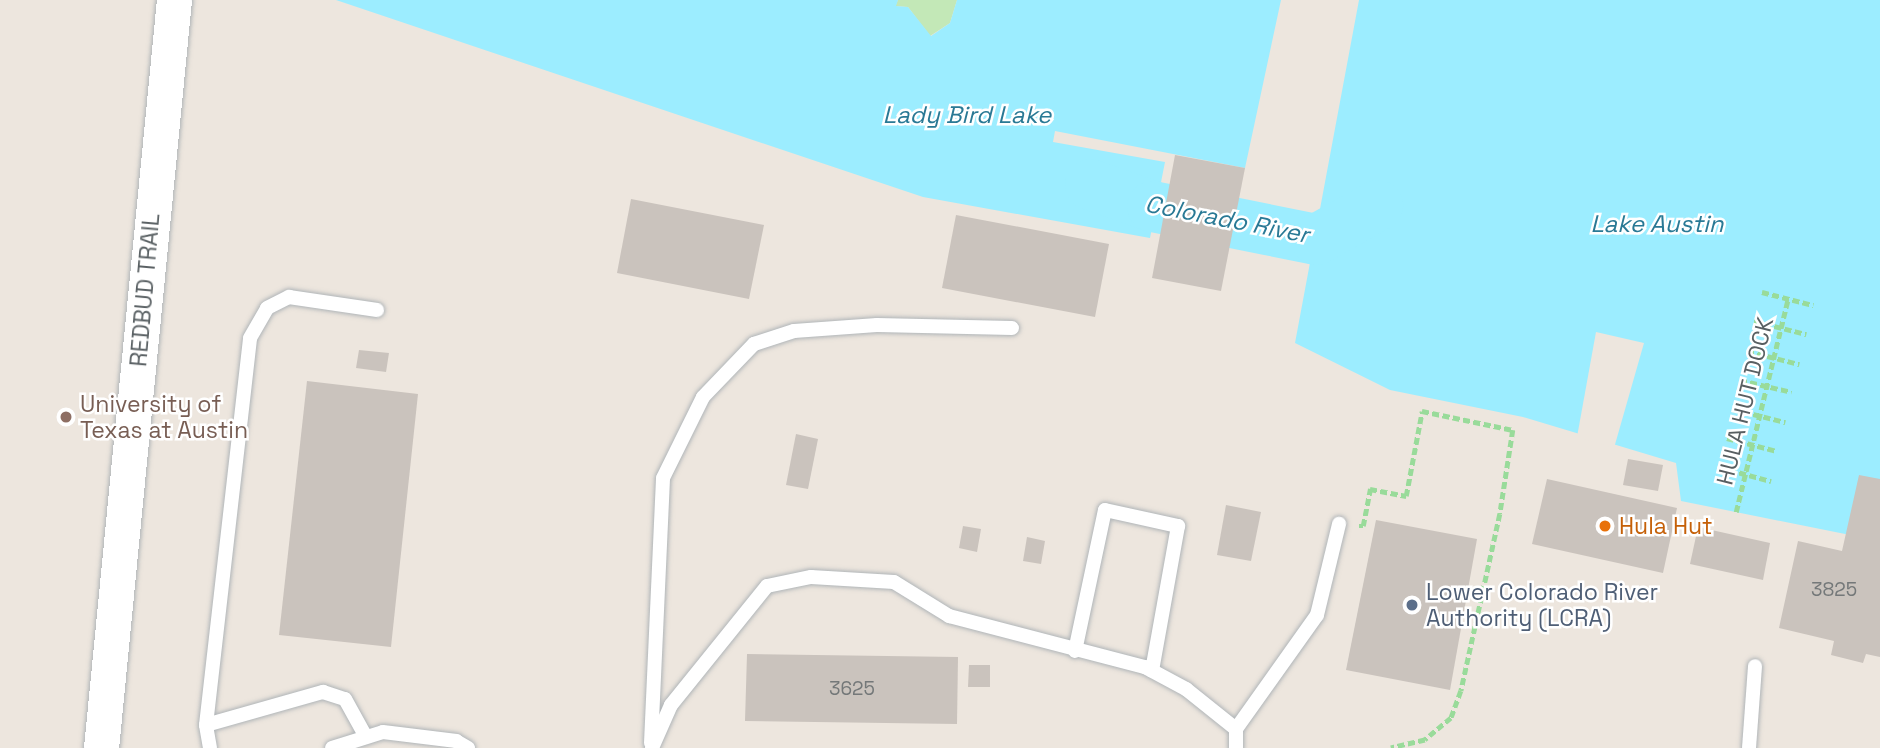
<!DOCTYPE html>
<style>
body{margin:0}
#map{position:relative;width:1880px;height:748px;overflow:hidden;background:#ede6de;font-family:"Space Grotesk",sans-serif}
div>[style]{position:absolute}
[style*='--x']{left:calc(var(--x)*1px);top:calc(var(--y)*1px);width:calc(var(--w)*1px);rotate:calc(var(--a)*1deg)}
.green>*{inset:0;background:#c3e8b7}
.water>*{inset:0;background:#9cedff}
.pier>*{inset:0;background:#ede6de}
.river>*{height:51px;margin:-25.5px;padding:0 25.5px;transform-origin:25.5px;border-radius:25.5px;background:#9cedff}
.building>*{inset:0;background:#cac3bd}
.path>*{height:4.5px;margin-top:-2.25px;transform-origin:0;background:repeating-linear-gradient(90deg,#99db9a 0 7px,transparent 0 10.5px)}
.roads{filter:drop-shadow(0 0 2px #b0b5b8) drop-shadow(0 0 2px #b0b5b8)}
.service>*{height:14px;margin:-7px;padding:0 7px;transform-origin:7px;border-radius:7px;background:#fff}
.tertiary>*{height:35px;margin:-17.5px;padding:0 17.5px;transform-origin:17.5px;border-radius:17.5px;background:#fff}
.dots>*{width:19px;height:19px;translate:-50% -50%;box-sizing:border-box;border:4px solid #fff;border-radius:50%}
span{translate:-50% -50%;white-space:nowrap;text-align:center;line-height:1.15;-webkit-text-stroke:5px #fff;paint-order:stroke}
.number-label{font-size:19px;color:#747879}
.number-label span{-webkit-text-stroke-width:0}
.street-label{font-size:23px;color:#585f62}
.education-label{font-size:23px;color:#785e54}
.left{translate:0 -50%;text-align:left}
.food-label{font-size:23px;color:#c56008}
.service-label{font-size:23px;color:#4e5e75}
.water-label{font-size:24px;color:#297995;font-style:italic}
</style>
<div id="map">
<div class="green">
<div style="clip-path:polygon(898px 0,957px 0,950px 23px,930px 36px,908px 7px,895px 6px)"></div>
</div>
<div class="water">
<div style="clip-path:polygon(336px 0,898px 0,896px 6px,908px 7px,931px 36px,950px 23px,957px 0,1281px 0,1245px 168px,1055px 131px,1053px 142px,1165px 162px,1150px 238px,923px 197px)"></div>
<div style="clip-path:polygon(1359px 0,1880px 0,1880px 541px,1681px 501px,1676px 463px,1523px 417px,1390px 390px,1295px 343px)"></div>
</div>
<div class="pier">
<div style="clip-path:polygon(1596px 332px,1644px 343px,1614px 448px,1577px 437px)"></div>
</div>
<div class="river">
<div style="--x:1090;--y:184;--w:66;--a:19.5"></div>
<div style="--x:1152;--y:206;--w:167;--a:11.4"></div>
<div style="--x:1316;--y:239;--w:70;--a:-29.1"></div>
</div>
<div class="building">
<div style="clip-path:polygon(1175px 155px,1245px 168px,1221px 291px,1152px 278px)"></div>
<div style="clip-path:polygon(631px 199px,764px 225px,749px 299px,617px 273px)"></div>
<div style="clip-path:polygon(956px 215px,1109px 244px,1095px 317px,942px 288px)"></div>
<div style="clip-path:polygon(359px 350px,389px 353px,386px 372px,356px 368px)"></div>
<div style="clip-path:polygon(307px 381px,418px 394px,391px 647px,279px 635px)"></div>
<div style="clip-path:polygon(796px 434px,818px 439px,808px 489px,786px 485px)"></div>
<div style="clip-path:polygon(1628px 459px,1663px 465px,1658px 491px,1623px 485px)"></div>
<div style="clip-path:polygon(1859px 475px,1880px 479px,1880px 657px,1866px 654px,1863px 663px,1831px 655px,1834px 641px,1779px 628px,1798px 541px,1842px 551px)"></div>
<div style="clip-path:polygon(1547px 479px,1677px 508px,1663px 573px,1532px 544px)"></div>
<div style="clip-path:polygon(1226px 505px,1261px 512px,1251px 561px,1217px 555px)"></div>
<div style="clip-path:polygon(1376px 520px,1477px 539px,1450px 690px,1346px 670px)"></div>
<div style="clip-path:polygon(963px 526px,981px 529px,977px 552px,959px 548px)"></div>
<div style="clip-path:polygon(1698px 527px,1770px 543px,1763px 580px,1690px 564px)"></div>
<div style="clip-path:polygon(1027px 537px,1045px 541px,1041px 564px,1023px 561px)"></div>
<div style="clip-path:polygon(747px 654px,958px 657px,957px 724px,745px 721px)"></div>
<div style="clip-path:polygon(969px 665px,990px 665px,990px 687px,968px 687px)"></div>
</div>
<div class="path">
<div style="--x:1762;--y:292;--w:53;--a:14.3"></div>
<div style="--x:1754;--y:321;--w:54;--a:14"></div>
<div style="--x:1747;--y:351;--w:54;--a:14"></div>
<div style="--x:1740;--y:380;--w:53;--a:13"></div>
<div style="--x:1733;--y:409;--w:54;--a:14"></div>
<div style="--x:1727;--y:438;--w:52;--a:14.6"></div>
<div style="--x:1719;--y:467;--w:54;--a:15.1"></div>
<div style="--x:1736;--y:512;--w:219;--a:-76.3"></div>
<div style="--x:1359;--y:526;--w:4;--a:0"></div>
<div style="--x:1363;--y:526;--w:38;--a:-79"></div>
<div style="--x:1370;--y:489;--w:37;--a:11"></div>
<div style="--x:1406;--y:496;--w:86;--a:-79.3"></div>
<div style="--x:1422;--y:411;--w:93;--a:11.8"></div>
<div style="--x:1513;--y:430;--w:85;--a:98.8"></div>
<div style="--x:1500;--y:514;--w:181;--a:102.4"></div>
<div style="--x:1461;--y:691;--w:29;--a:110"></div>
<div style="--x:1451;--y:718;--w:34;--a:140"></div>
<div style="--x:1425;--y:740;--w:35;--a:167"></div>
</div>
<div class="roads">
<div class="service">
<div style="--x:1075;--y:651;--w:144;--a:-78"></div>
<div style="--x:1105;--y:510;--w:75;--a:12.4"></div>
<div style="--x:1178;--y:526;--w:147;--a:100.2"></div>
<div style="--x:206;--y:725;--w:122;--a:-15.8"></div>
<div style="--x:323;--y:692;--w:23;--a:18"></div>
<div style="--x:345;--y:699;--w:43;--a:61.1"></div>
<div style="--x:651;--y:743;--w:265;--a:-87.4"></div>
<div style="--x:663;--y:478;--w:90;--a:-63.7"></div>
<div style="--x:703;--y:397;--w:74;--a:-46.1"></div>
<div style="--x:754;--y:344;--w:42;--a:-18"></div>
<div style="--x:794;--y:331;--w:83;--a:-4.1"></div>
<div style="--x:877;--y:325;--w:135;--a:1.3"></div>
<div style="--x:210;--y:748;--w:23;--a:-100"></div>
<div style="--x:206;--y:725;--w:389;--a:-83.5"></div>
<div style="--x:250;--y:338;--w:34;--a:-60"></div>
<div style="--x:267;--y:308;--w:25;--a:-27"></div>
<div style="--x:289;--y:297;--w:89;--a:8.4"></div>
<div style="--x:332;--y:748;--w:53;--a:-17.4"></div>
<div style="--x:383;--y:732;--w:74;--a:7"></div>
<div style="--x:456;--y:741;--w:14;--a:30"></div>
<div style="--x:652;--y:748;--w:47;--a:-66.2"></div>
<div style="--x:671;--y:705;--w:153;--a:-51.1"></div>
<div style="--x:767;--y:586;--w:45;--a:-11.6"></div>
<div style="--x:811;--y:577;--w:83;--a:3.4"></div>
<div style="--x:894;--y:582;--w:65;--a:31.7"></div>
<div style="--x:949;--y:616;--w:203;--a:14.6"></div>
<div style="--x:1145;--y:667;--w:47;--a:28.2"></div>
<div style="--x:1186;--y:689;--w:64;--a:38.7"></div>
<div style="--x:1236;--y:748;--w:19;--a:-90"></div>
<div style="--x:1236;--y:729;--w:140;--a:-54.6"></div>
<div style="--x:1317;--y:615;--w:94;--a:-76.4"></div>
<div style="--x:1749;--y:748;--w:82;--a:-85.8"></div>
</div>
<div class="tertiary">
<div style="--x:101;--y:748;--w:752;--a:-84.43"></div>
</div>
</div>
<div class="dots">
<div style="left:66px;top:417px;background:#8d6e63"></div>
<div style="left:1605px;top:526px;background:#e8710a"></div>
<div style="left:1412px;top:605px;background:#5c6f8a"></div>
</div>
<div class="number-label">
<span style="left:1834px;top:590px">3825</span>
<span style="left:852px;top:689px">3625</span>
</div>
<div class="street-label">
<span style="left:145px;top:290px;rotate:-85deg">REDBUD TRAIL</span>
<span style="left:1745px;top:401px;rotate:-76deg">HULA HUT DOCK</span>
</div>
<div class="education-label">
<span class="left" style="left:80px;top:417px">University of<br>Texas at Austin</span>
</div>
<div class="food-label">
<span class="left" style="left:1619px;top:526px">Hula Hut</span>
</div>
<div class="service-label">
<span class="left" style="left:1426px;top:605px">Lower Colorado River<br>Authority (LCRA)</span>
</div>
<div class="water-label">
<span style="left:967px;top:115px">Lady Bird Lake</span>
<span style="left:1227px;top:219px;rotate:11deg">Colorado River</span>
<span style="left:1657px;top:224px">Lake Austin</span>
</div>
</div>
